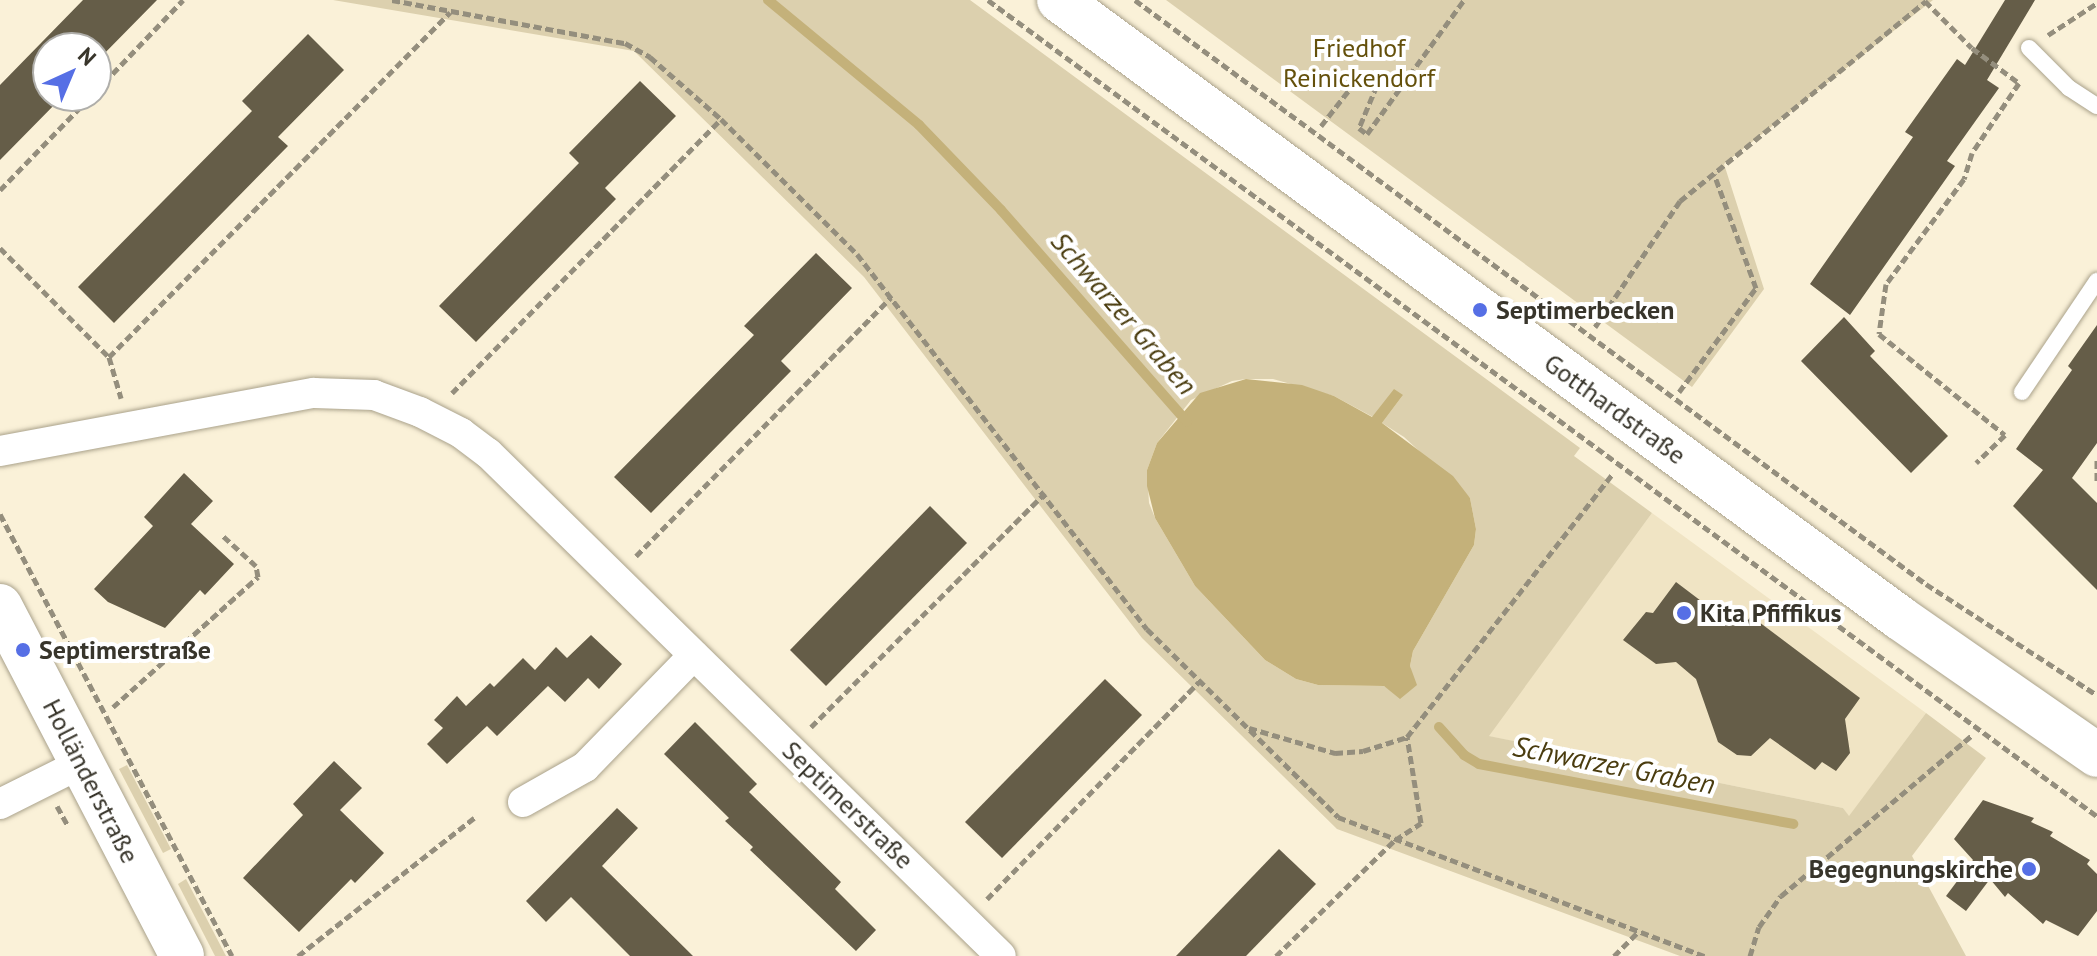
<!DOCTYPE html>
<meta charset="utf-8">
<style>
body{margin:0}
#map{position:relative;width:2097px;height:956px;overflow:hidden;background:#faf1d8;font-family:"PT Sans",sans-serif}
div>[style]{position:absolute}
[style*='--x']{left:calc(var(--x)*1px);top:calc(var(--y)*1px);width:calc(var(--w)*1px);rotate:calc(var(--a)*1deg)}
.built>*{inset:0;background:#f0e4c4}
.green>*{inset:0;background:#dcd0ae}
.water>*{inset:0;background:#c4b17a}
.stream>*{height:10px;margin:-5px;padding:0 5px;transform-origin:5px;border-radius:5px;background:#c4b17a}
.building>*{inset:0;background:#655d48}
.path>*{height:5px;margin-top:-2.5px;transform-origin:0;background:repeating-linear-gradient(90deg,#948e7d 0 8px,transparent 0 12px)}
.roads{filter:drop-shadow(0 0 2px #aaa28b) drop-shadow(0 0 2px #aaa28b)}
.lane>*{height:16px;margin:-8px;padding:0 8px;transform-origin:8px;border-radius:8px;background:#fff}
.street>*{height:30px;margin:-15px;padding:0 15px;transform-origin:15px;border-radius:15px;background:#fff}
.secondary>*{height:44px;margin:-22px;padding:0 22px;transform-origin:22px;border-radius:22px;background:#fff}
.dots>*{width:22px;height:22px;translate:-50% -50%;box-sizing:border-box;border:4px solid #fff;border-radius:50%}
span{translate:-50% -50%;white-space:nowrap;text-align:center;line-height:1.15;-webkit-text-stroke:8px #fff;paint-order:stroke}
.park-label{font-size:26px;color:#64500b}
.poi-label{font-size:26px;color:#38352b;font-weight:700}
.left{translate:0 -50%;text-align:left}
.right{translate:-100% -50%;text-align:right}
.street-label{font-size:26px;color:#38352b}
.water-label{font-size:28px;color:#4a3c0f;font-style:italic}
.north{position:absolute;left:32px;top:32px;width:80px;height:80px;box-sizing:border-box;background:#fff;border:2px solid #afaeaa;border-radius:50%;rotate:44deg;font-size:22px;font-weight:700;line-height:32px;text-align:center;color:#38352b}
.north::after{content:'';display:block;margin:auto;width:28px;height:36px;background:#566fe5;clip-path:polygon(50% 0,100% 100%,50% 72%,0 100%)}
</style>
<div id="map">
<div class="built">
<div style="clip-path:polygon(1652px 513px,1926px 713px,1849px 817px,1843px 808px,1488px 736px)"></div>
</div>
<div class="green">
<div style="clip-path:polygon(evenodd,333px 0,970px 0,1580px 448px,1574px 456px,1652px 513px,1489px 736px,1843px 808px,1849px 816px,1926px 713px,1986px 758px,1912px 856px,1966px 956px,1680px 956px,1337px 829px,1142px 638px,864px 277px,634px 51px,333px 0,1246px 379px,1273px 379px,1334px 396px,1373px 417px,1403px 395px,1382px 423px,1404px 437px,1470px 498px,1476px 529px,1474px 545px,1413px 651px,1410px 666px,1413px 679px,1397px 694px,1384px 686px,1318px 685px,1296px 679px,1265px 660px,1195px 586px,1155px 518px,1149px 503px,1147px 470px,1157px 443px,1191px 400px,1232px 381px,1246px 379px)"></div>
<div style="clip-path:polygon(1166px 0,1933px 0,1724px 164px,1764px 289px,1692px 387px)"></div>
<div style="clip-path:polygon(127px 765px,171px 849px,163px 853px,119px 769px)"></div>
<div style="clip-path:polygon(186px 879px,226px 956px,215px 956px,178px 884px)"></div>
</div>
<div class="water">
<div style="clip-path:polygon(1246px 379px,1302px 385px,1334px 396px,1372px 417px,1394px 389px,1403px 395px,1382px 423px,1453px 476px,1470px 498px,1476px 529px,1474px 545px,1413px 651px,1410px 666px,1417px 685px,1400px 699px,1384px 686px,1318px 685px,1296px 679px,1265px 660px,1195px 586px,1155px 518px,1147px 486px,1147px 470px,1157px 443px,1200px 393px)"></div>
</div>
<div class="stream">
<div style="--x:768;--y:0;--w:196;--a:39.6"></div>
<div style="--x:919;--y:125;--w:118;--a:46"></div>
<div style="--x:1001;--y:210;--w:282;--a:48.7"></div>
<div style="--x:1439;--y:727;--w:38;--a:48"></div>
<div style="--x:1464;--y:755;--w:17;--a:31"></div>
<div style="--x:1479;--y:764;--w:320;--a:10.8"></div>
</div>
<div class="building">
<div style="clip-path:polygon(83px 0,157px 0,96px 62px,96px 48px,48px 48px,48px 96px,63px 96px,0 160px,0 85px)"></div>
<div style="clip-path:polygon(2005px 0,2035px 0,1987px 80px,1999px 88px,1947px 161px,1955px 166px,1850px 315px,1810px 284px,1913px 137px,1905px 132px,1957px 59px,1965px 65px)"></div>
<div style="clip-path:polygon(308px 34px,344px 70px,278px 137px,288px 146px,114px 323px,78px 287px,252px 111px,242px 101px)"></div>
<div style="clip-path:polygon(640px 81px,676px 116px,605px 188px,616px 199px,476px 342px,439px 306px,579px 163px,569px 153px)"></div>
<div style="clip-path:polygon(816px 253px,852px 288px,781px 361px,791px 371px,651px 513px,614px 477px,754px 335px,744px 326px)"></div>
<div style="clip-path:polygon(1844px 317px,1875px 351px,1870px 356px,1948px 436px,1911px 473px,1801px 361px)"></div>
<div style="clip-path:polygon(2097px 325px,2097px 443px,2072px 478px,2097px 503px,2097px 590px,2013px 506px,2043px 470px,2016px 449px,2072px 370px,2068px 366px)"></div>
<div style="clip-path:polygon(184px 473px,213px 501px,191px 524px,234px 564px,205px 595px,200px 590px,165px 628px,108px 602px,94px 589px,153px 526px,144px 517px)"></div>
<div style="clip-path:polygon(930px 506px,967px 543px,826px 686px,790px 650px)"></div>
<div style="clip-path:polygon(1676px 582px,1709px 607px,1713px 601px,1745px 624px,1751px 616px,1860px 698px,1845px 719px,1850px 753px,1836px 771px,1822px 762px,1815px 770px,1770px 738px,1751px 756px,1737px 755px,1718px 742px,1696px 679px,1676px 662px,1656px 664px,1623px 640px,1646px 612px,1653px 613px)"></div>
<div style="clip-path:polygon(591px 635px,622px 664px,599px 689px,588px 678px,565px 702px,548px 686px,497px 736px,487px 726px,447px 764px,427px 744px,443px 728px,434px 720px,457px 696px,466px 706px,490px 683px,494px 687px,523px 658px,535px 670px,556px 647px,567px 658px)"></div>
<div style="clip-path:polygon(1105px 679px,1142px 715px,1002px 858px,965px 822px)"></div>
<div style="clip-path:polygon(695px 722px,757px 784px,749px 792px,841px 882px,835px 889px,876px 930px,856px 951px,750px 850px,753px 847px,725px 821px,729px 818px,664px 754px)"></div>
<div style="clip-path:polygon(334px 761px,362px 788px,340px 810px,384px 853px,355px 883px,351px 879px,299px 932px,243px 878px,303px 815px,293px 804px)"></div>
<div style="clip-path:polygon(1983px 800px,2034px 818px,2031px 822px,2053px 832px,2050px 836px,2090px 860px,2087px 864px,2097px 874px,2097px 911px,2078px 936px,2046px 920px,2043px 924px,2008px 893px,2005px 897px,1990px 879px,1966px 911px,1946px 896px,1973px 860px,1954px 839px)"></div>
<div style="clip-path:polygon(617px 808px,638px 828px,602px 866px,693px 956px,630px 956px,571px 897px,546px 922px,526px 901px)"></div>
<div style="clip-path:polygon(1279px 849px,1316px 884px,1246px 956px,1176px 956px)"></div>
</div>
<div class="path">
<div style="--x:392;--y:0;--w:237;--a:10.5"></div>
<div style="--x:625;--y:43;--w:29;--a:29"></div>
<div style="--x:650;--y:57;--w:94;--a:41.1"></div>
<div style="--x:721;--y:119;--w:192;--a:44.8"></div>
<div style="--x:857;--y:254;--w:474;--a:52.3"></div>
<div style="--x:1147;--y:629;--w:268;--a:44.5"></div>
<div style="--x:1338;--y:817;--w:392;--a:20.8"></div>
<div style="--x:988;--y:0;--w:1377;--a:36.35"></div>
<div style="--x:1135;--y:0;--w:983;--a:36.44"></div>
<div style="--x:1926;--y:584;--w:204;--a:33"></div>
<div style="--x:1925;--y:1;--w:66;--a:45"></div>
<div style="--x:1972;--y:48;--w:59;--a:36.7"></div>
<div style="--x:2019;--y:83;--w:84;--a:123.9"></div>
<div style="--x:1972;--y:153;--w:27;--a:107"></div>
<div style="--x:1964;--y:179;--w:131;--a:126.6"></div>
<div style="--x:1886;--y:284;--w:50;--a:98"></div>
<div style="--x:1879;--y:334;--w:161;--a:38.7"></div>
<div style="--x:2005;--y:435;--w:40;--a:136"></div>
<div style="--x:2048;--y:35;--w:59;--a:-33.1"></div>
<div style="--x:96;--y:91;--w:126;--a:-46.3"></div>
<div style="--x:1321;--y:126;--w:68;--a:-52.1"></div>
<div style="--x:1363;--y:72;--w:19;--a:43"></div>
<div style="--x:1377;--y:85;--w:47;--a:112.7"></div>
<div style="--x:1359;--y:128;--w:10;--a:37"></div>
<div style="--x:1367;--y:134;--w:165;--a:-54.1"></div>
<div style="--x:0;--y:190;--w:131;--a:-45.9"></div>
<div style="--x:0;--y:248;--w:154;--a:45"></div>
<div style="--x:109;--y:357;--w:43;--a:73.7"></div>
<div style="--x:1595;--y:327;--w:152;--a:-56"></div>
<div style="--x:1680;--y:201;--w:317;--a:-39.1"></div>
<div style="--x:109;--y:357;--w:485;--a:-45.3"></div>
<div style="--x:1679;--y:392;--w:129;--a:-53.5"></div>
<div style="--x:1756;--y:288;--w:121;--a:-110.2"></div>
<div style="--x:452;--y:393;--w:384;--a:-45.5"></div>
<div style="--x:2097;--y:460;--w:22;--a:90"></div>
<div style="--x:0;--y:514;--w:499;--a:62.3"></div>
<div style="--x:636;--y:556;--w:363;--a:-45.4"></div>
<div style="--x:113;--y:707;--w:195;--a:-41.9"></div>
<div style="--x:258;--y:577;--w:11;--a:-100"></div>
<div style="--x:256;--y:566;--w:46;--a:-137.6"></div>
<div style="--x:811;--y:727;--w:331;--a:-45"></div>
<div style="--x:1249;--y:728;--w:90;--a:16.2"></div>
<div style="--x:1335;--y:753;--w:28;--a:-4"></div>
<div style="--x:1363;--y:751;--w:46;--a:-17.7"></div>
<div style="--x:1407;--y:737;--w:335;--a:-52"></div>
<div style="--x:57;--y:806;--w:23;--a:61"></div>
<div style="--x:987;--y:899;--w:303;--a:-45.7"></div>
<div style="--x:298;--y:956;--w:224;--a:-38.1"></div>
<div style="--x:1276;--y:956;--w:166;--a:-44.3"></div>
<div style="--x:1395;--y:840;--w:31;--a:-33"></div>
<div style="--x:1421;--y:823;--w:87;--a:-99.2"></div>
<div style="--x:1614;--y:956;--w:35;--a:-45"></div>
<div style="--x:1750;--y:956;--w:30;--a:-73"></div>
<div style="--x:1759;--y:927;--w:38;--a:-55"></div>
<div style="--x:1781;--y:896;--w:250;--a:-40.1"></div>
</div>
<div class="roads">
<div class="lane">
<div style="--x:2029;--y:48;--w:57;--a:45"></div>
<div style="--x:2069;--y:88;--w:33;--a:33"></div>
<div style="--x:2022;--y:392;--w:134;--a:-56"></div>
</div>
<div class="street">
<div style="--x:0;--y:451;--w:319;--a:-10.5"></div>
<div style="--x:314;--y:393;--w:60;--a:1.9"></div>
<div style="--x:374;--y:395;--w:49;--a:20.3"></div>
<div style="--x:420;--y:412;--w:46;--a:27.1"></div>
<div style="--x:461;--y:433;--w:34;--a:37"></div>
<div style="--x:488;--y:453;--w:718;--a:44.44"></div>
<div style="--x:523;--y:802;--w:71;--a:-29.4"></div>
<div style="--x:585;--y:767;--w:156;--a:-45.8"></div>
<div style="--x:0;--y:804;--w:92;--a:-26.6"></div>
</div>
<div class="secondary">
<div style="--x:1059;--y:0;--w:1044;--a:36.31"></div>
<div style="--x:1900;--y:618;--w:240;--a:34.8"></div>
<div style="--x:0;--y:606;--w:394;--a:62.5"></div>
</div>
</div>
<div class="dots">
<div style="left:1480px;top:310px;background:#566fe5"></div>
<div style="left:1684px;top:613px;background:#566fe5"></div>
<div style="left:23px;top:650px;background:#566fe5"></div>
<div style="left:2029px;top:869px;background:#566fe5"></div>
</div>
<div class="park-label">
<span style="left:1359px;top:63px">Friedhof<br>Reinickendorf</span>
</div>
<div class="poi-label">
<span class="left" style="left:1496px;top:310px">Septimerbecken</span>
<span class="left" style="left:1700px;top:613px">Kita Pfiffikus</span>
<span class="left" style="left:39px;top:650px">Septimerstraße</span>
<span class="right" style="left:2013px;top:869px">Begegnungskirche</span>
</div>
<div class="street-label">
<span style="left:1615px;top:409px;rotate:36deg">Gotthardstraße</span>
<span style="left:91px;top:781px;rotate:63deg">Holländerstraße</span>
<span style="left:848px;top:805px;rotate:44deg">Septimerstraße</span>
</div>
<div class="water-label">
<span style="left:1124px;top:313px;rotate:49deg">Schwarzer Graben</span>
<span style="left:1614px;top:765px;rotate:11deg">Schwarzer Graben</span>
</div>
<div class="north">N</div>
</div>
